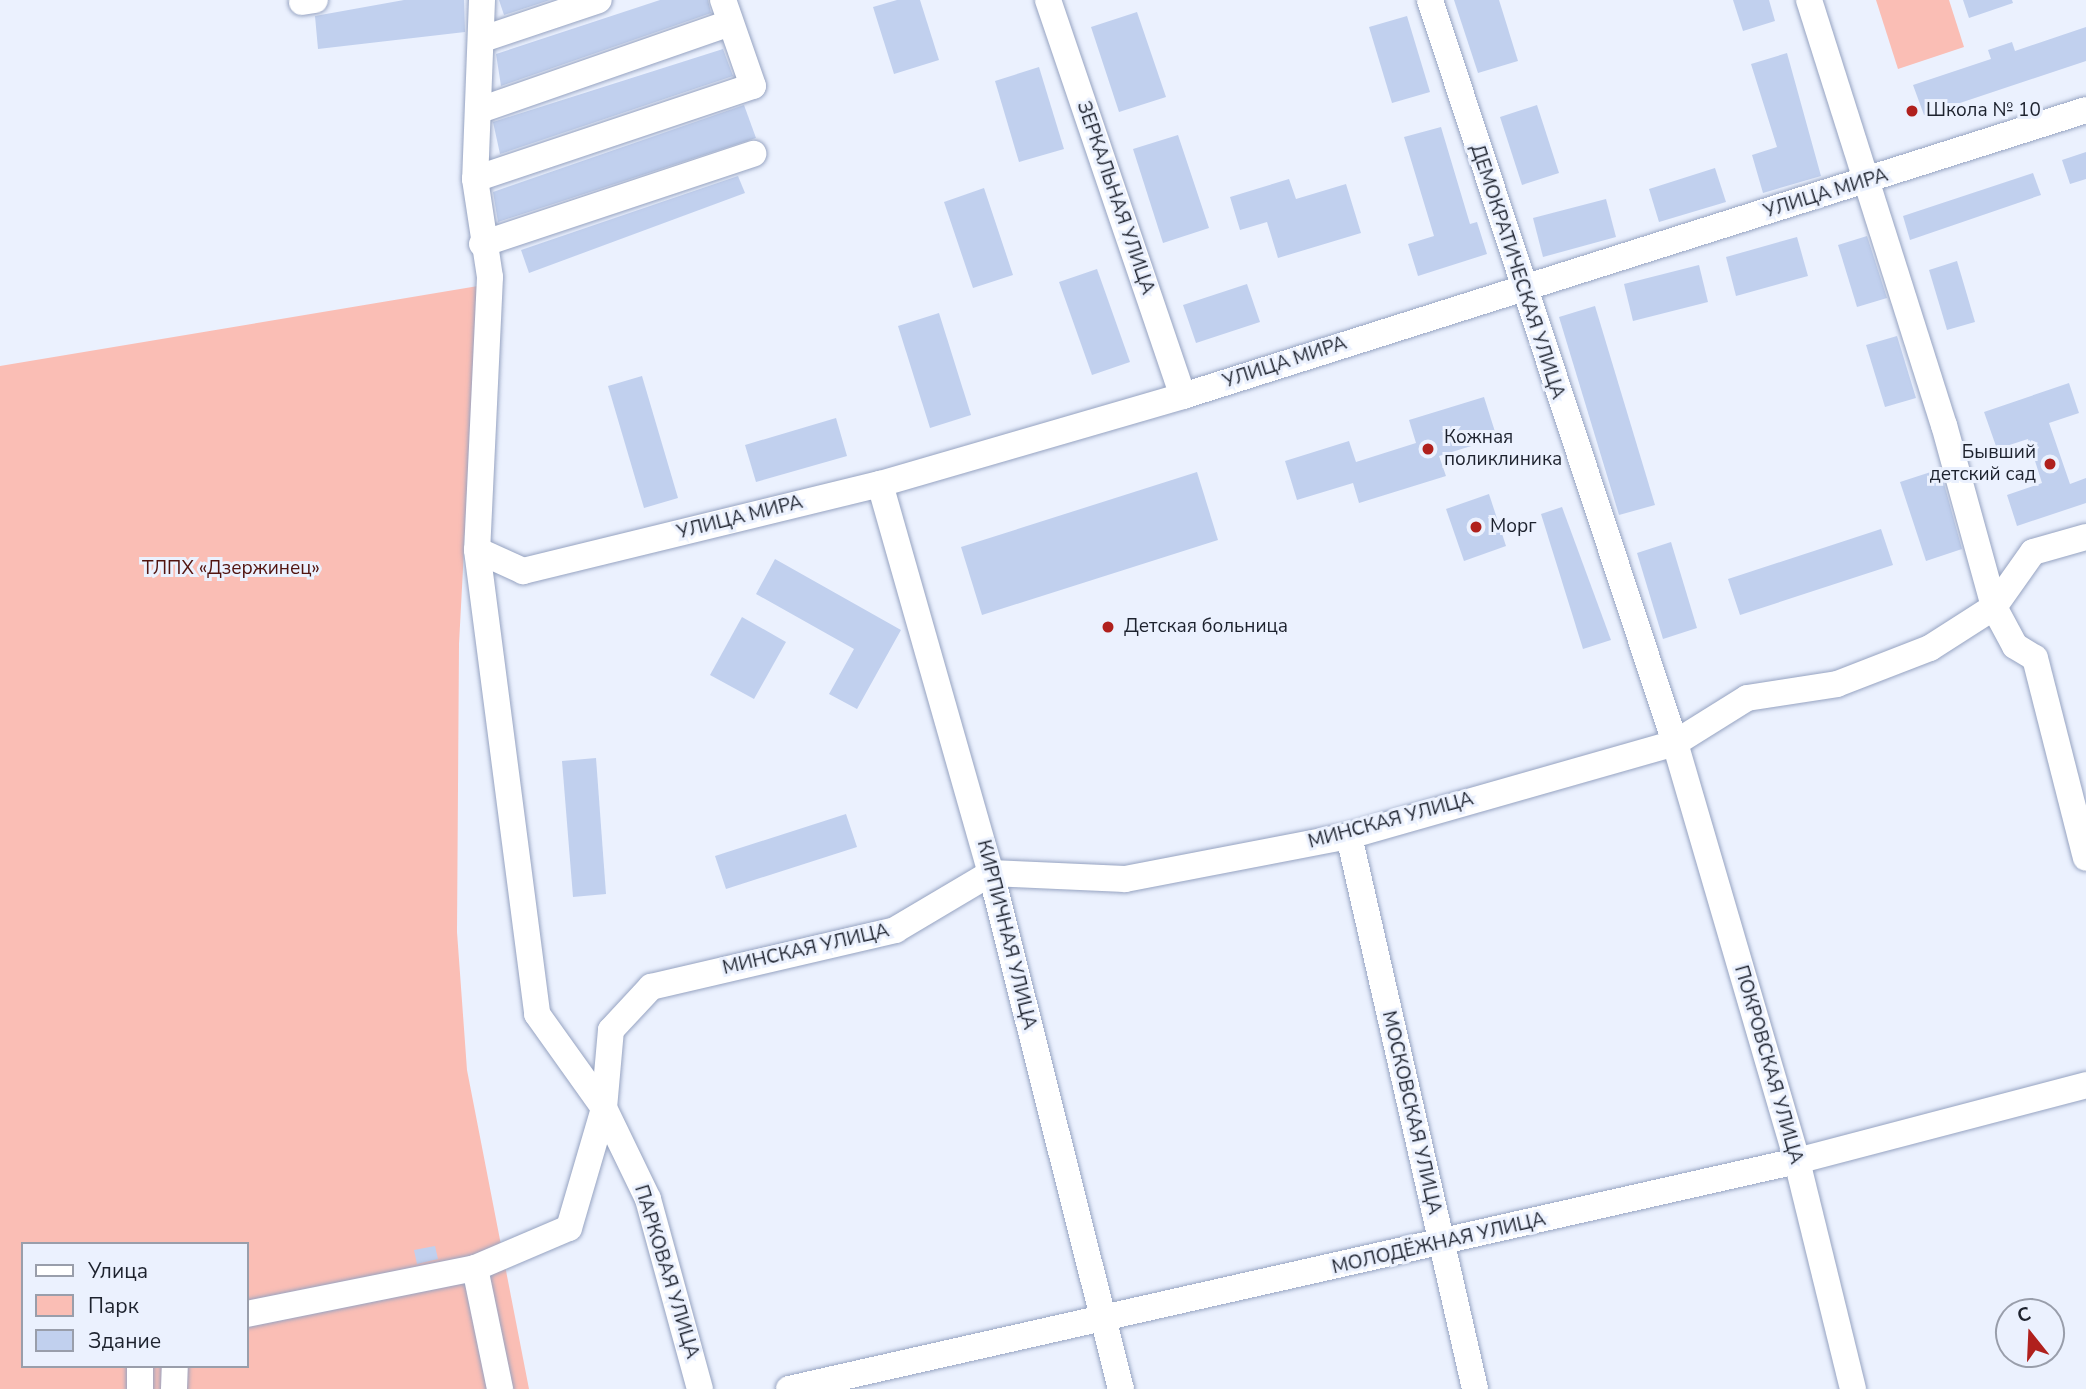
<!DOCTYPE html>
<meta charset="utf-8">
<style>
body{margin:0}
#map{position:relative;width:2086px;height:1389px;overflow:hidden;background:#ebf1fe;font-family:"Nunito Sans",sans-serif}
div>[style]{position:absolute}
[style*='--x']{left:calc(var(--x)*1px);top:calc(var(--y)*1px);width:calc(var(--w)*1px);rotate:calc(var(--a)*1deg)}
.green>*{inset:0;background:#fabeb5}
.building>*{inset:0;background:#c1d0ee}
.roads{filter:drop-shadow(0 0 2px #96a3c1) drop-shadow(0 0 2px #96a3c1)}
.minor>*{height:26px;margin:-13px;padding:0 13px;transform-origin:13px;border-radius:13px;background:#fff}
.dots>*{width:19px;height:19px;translate:-50% -50%;box-sizing:border-box;border:4px solid #ebf1fe;border-radius:50%}
span{translate:-50% -50%;white-space:nowrap;text-align:center;line-height:1.15;-webkit-text-stroke:6px #ebf1fe;paint-order:stroke}
.poi-label{font-size:19px;color:#1d222e}
.left{translate:0 -50%;text-align:left}
.right{translate:-100% -50%;text-align:right}
.street-label{font-size:19px;color:#1d222e}
.park-label{font-size:19px;color:#51130f}
.legend{position:absolute;left:21px;top:1242px;width:228px;height:126px;box-sizing:border-box;background:#ebf1fe;border:2px solid #999eab;margin:0;padding:9px 12px;list-style:none;font-size:21px;color:#1d222e}
.legend li{display:flex;align-items:center;gap:14px;height:35px}
.legend b{width:35px;border:2px solid #999eab}
.north{position:absolute;left:1995px;top:1298px;width:70px;height:70px;box-sizing:border-box;background:#ebf1fe;border:2px solid #999eab;border-radius:50%;rotate:342deg;font-size:19px;font-weight:700;line-height:28px;text-align:center;color:#1d222e}
.north::after{content:'';display:block;margin:auto;width:24px;height:32px;background:#b0201d;clip-path:polygon(50% 0,100% 100%,50% 72%,0 100%)}
</style>
<div id="map">
<div class="green">
<div style="clip-path:polygon(1876px 0,1949px 0,1964px 47px,1898px 69px)"></div>
<div style="clip-path:polygon(evenodd,478px 286px,459px 644px,457px 932px,467px 1070px,529px 1389px,0 1389px,0 366px,478px 286px,23px 1244px,247px 1244px,247px 1366px,23px 1366px,23px 1244px)"></div>
</div>
<div class="building">
<div style="clip-path:polygon(404px 0,464px 0,465px 32px,318px 49px,315px 16px)"></div>
<div style="clip-path:polygon(499px 0,550px 0,504px 15px)"></div>
<div style="clip-path:polygon(660px 0,708px 0,711px 13px,501px 86px,496px 54px)"></div>
<div style="clip-path:polygon(897px 0,920px 0,939px 60px,894px 74px,873px 7px)"></div>
<div style="clip-path:polygon(1454px 0,1499px 0,1518px 61px,1478px 73px)"></div>
<div style="clip-path:polygon(1733px 0,1769px 0,1775px 21px,1743px 31px)"></div>
<div style="clip-path:polygon(1963px 0,2012px 0,2013px 3px,1969px 18px)"></div>
<div style="clip-path:polygon(1137px 12px,1166px 97px,1119px 112px,1091px 27px)"></div>
<div style="clip-path:polygon(1407px 16px,1430px 92px,1392px 103px,1369px 27px)"></div>
<div style="clip-path:polygon(2086px 27px,2086px 61px,1924px 115px,1913px 85px,1991px 59px,1988px 50px,2012px 42px,2015px 51px)"></div>
<div style="clip-path:polygon(723px 49px,733px 76px,500px 154px,493px 122px)"></div>
<div style="clip-path:polygon(1787px 53px,1821px 176px,1763px 193px,1752px 155px,1777px 147px,1751px 64px)"></div>
<div style="clip-path:polygon(1039px 67px,1064px 149px,1019px 162px,995px 81px)"></div>
<div style="clip-path:polygon(744px 105px,756px 138px,498px 222px,493px 192px)"></div>
<div style="clip-path:polygon(1537px 105px,1559px 173px,1522px 185px,1500px 117px)"></div>
<div style="clip-path:polygon(1441px 127px,1470px 224px,1477px 222px,1487px 254px,1418px 276px,1408px 244px,1434px 236px,1404px 137px)"></div>
<div style="clip-path:polygon(1178px 135px,1209px 228px,1163px 243px,1133px 149px)"></div>
<div style="clip-path:polygon(2086px 152px,2086px 179px,2070px 184px,2062px 160px)"></div>
<div style="clip-path:polygon(1715px 168px,1726px 202px,1659px 222px,1649px 189px)"></div>
<div style="clip-path:polygon(2033px 173px,2041px 195px,1910px 240px,1903px 216px)"></div>
<div style="clip-path:polygon(738px 176px,745px 193px,529px 273px,521px 250px)"></div>
<div style="clip-path:polygon(1289px 179px,1296px 199px,1346px 184px,1361px 233px,1278px 258px,1267px 222px,1240px 230px,1230px 197px)"></div>
<div style="clip-path:polygon(984px 188px,1013px 275px,973px 288px,944px 202px)"></div>
<div style="clip-path:polygon(1606px 199px,1616px 237px,1543px 257px,1533px 218px)"></div>
<div style="clip-path:polygon(1867px 236px,1887px 298px,1857px 307px,1838px 245px)"></div>
<div style="clip-path:polygon(1797px 237px,1808px 276px,1736px 296px,1726px 257px)"></div>
<div style="clip-path:polygon(1957px 261px,1975px 322px,1947px 330px,1929px 270px)"></div>
<div style="clip-path:polygon(1699px 265px,1708px 302px,1633px 321px,1624px 284px)"></div>
<div style="clip-path:polygon(1097px 269px,1130px 362px,1092px 375px,1059px 282px)"></div>
<div style="clip-path:polygon(1247px 284px,1260px 322px,1196px 343px,1183px 305px)"></div>
<div style="clip-path:polygon(1595px 306px,1655px 505px,1619px 515px,1559px 317px)"></div>
<div style="clip-path:polygon(939px 313px,971px 415px,930px 428px,898px 326px)"></div>
<div style="clip-path:polygon(1897px 336px,1916px 398px,1885px 407px,1866px 345px)"></div>
<div style="clip-path:polygon(642px 376px,678px 498px,644px 508px,608px 386px)"></div>
<div style="clip-path:polygon(2069px 383px,2079px 413px,2049px 423px,2070px 484px,2086px 478px,2086px 503px,2017px 526px,2007px 495px,2042px 483px,2028px 439px,1997px 449px,1984px 412px)"></div>
<div style="clip-path:polygon(1484px 397px,1497px 438px,1439px 456px,1446px 476px,1359px 503px,1353px 483px,1297px 500px,1285px 461px,1349px 441px,1356px 462px,1416px 443px,1409px 420px)"></div>
<div style="clip-path:polygon(836px 418px,847px 456px,756px 482px,745px 445px)"></div>
<div style="clip-path:polygon(1940px 469px,1962px 549px,1926px 561px,1900px 482px)"></div>
<div style="clip-path:polygon(1197px 472px,1218px 540px,982px 615px,961px 547px)"></div>
<div style="clip-path:polygon(1489px 494px,1506px 546px,1464px 561px,1446px 509px)"></div>
<div style="clip-path:polygon(1562px 507px,1611px 640px,1583px 649px,1541px 514px)"></div>
<div style="clip-path:polygon(1881px 529px,1893px 565px,1740px 615px,1728px 579px)"></div>
<div style="clip-path:polygon(1671px 542px,1697px 628px,1663px 639px,1637px 553px)"></div>
<div style="clip-path:polygon(775px 559px,901px 630px,857px 709px,829px 694px,854px 649px,756px 594px)"></div>
<div style="clip-path:polygon(742px 617px,786px 642px,754px 699px,710px 675px)"></div>
<div style="clip-path:polygon(596px 758px,606px 894px,573px 897px,562px 761px)"></div>
<div style="clip-path:polygon(846px 814px,857px 847px,726px 889px,715px 856px)"></div>
<div style="clip-path:polygon(435px 1246px,438px 1259px,417px 1264px,414px 1250px)"></div>
</div>
<div class="roads">
<div class="minor">
<div style="--x:482;--y:0;--w:179;--a:92.2"></div>
<div style="--x:475;--y:179;--w:99;--a:81.3"></div>
<div style="--x:490;--y:277;--w:273;--a:92.7"></div>
<div style="--x:477;--y:550;--w:468;--a:82.6"></div>
<div style="--x:537;--y:1014;--w:115;--a:54.5"></div>
<div style="--x:604;--y:1108;--w:101;--a:64.2"></div>
<div style="--x:648;--y:1199;--w:197;--a:74.7"></div>
<div style="--x:1048;--y:0;--w:418;--a:71.2"></div>
<div style="--x:1430;--y:0;--w:782;--a:71.75"></div>
<div style="--x:1675;--y:743;--w:435;--a:73.7"></div>
<div style="--x:1797;--y:1161;--w:235;--a:76.2"></div>
<div style="--x:1809;--y:0;--w:446;--a:72.4"></div>
<div style="--x:1944;--y:425;--w:189;--a:74.6"></div>
<div style="--x:1994;--y:607;--w:44;--a:61.7"></div>
<div style="--x:2015;--y:646;--w:23;--a:31"></div>
<div style="--x:2035;--y:658;--w:206;--a:75.7"></div>
<div style="--x:302;--y:2;--w:13;--a:-9"></div>
<div style="--x:483;--y:39;--w:122;--a:-18.6"></div>
<div style="--x:480;--y:110;--w:265;--a:-19.2"></div>
<div style="--x:475;--y:179;--w:293;--a:-18.5"></div>
<div style="--x:753;--y:86;--w:91;--a:-109.2"></div>
<div style="--x:482;--y:244;--w:286;--a:-18.4"></div>
<div style="--x:880;--y:484;--w:405;--a:74.1"></div>
<div style="--x:991;--y:873;--w:532;--a:75.86"></div>
<div style="--x:477;--y:550;--w:51;--a:24.5"></div>
<div style="--x:523;--y:571;--w:367;--a:-13.7"></div>
<div style="--x:880;--y:484;--w:316;--a:-16.2"></div>
<div style="--x:1183;--y:396;--w:947;--a:-17.57"></div>
<div style="--x:1349;--y:836;--w:567;--a:77.16"></div>
<div style="--x:475;--y:1268;--w:124;--a:78.3"></div>
<div style="--x:247;--y:1314;--w:233;--a:-11.4"></div>
<div style="--x:475;--y:1268;--w:102;--a:-23.1"></div>
<div style="--x:569;--y:1228;--w:125;--a:-73.7"></div>
<div style="--x:604;--y:1108;--w:78;--a:-84.9"></div>
<div style="--x:611;--y:1030;--w:59;--a:-47.1"></div>
<div style="--x:651;--y:987;--w:251;--a:-13.1"></div>
<div style="--x:895;--y:930;--w:112;--a:-30.7"></div>
<div style="--x:991;--y:873;--w:134;--a:2.6"></div>
<div style="--x:1125;--y:879;--w:228;--a:-10.9"></div>
<div style="--x:1349;--y:836;--w:339;--a:-15.9"></div>
<div style="--x:1675;--y:743;--w:85;--a:-32"></div>
<div style="--x:1747;--y:698;--w:91;--a:-8.8"></div>
<div style="--x:1837;--y:684;--w:100;--a:-21.2"></div>
<div style="--x:1930;--y:648;--w:76;--a:-32.6"></div>
<div style="--x:1994;--y:607;--w:67;--a:-54.7"></div>
<div style="--x:2033;--y:552;--w:55;--a:-15.8"></div>
<div style="--x:140;--y:1389;--w:23;--a:-90"></div>
<div style="--x:174;--y:1389;--w:23;--a:-88"></div>
<div style="--x:789;--y:1389;--w:1033;--a:-12.75"></div>
<div style="--x:1797;--y:1161;--w:299;--a:-14.7"></div>
</div>
</div>
<div class="dots">
<div style="left:1912px;top:111px;background:#b0201d"></div>
<div style="left:1428px;top:449px;background:#b0201d"></div>
<div style="left:2050px;top:464px;background:#b0201d"></div>
<div style="left:1476px;top:527px;background:#b0201d"></div>
<div style="left:1108px;top:627px;background:#b0201d"></div>
</div>
<div class="poi-label">
<span class="left" style="left:1926px;top:111px">Школа № 10</span>
<span class="left" style="left:1444px;top:449px">Кожная<br>поликлиника</span>
<span class="right" style="left:2036px;top:464px">Бывший<br>детский сад</span>
<span class="left" style="left:1490px;top:527px">Морг</span>
<span class="left" style="left:1124px;top:627px">Детская больница</span>
</div>
<div class="street-label">
<span style="left:1826px;top:194px;rotate:-17deg">УЛИЦА МИРА</span>
<span style="left:1115px;top:198px;rotate:71deg">ЗЕРКАЛЬНАЯ УЛИЦА</span>
<span style="left:1517px;top:272px;rotate:72deg">ДЕМОКРАТИЧЕСКАЯ УЛИЦА</span>
<span style="left:1285px;top:363px;rotate:-18deg">УЛИЦА МИРА</span>
<span style="left:740px;top:518px;rotate:-14deg">УЛИЦА МИРА</span>
<span style="left:1391px;top:821px;rotate:-15deg">МИНСКАЯ УЛИЦА</span>
<span style="left:1006px;top:935px;rotate:76deg">КИРПИЧНАЯ УЛИЦА</span>
<span style="left:806px;top:950px;rotate:-13deg">МИНСКАЯ УЛИЦА</span>
<span style="left:1768px;top:1065px;rotate:74deg">ПОКРОВСКАЯ УЛИЦА</span>
<span style="left:1411px;top:1113px;rotate:77deg">МОСКОВСКАЯ УЛИЦА</span>
<span style="left:1439px;top:1244px;rotate:-13deg">МОЛОДЁЖНАЯ УЛИЦА</span>
<span style="left:666px;top:1272px;rotate:73deg">ПАРКОВАЯ УЛИЦА</span>
</div>
<div class="park-label">
<span style="left:231px;top:569px">ТЛПХ «Дзержинец»</span>
</div>
<ul class="legend">
<li><b style="height:9px;background:#fff"></b>Улица</li>
<li><b style="height:19px;background:#fabeb5"></b>Парк</li>
<li><b style="height:19px;background:#c1d0ee"></b>Здание</li>
</ul>
<div class="north">С</div>
</div>
